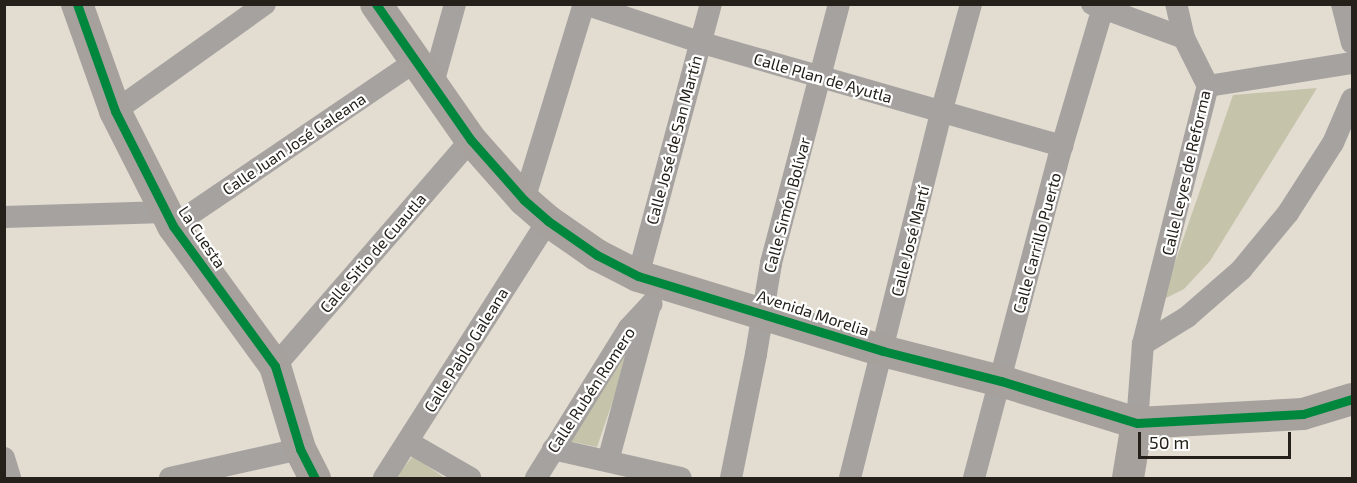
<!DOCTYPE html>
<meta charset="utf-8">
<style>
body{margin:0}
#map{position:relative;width:1357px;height:483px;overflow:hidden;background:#e2dcd1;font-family:"Exo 2",sans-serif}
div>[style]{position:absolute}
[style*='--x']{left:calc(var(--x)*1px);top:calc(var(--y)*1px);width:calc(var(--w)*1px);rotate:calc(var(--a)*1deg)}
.green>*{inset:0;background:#c5c4aa}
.street>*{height:22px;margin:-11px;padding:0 11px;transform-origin:11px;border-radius:11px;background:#a6a2a0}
.secondary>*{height:32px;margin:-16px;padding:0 16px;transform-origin:16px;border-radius:16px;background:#a6a19d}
.cycleway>*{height:9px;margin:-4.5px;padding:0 4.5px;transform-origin:4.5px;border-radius:4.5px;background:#00873e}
span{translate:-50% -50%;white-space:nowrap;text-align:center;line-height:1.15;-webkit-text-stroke:4.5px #fff;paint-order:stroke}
.street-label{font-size:16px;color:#25211a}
.frame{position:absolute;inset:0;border:6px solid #25211a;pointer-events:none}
.scale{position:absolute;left:1138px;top:432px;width:153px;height:27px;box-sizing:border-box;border:3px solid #25211a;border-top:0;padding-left:8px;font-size:18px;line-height:21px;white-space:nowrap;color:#25211a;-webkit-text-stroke:4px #fff;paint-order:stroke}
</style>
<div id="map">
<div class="green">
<div style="clip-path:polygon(1317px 88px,1210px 261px,1184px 289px,1162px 300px,1233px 95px)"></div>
<div style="clip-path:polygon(641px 318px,597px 447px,564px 440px)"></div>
<div style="clip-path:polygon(413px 456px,445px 478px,395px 478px)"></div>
</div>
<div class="street">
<div style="--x:585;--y:4;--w:120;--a:18.4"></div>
<div style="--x:699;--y:42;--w:378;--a:16"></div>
<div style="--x:1092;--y:4;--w:98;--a:20.3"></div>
<div style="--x:1342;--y:4;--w:40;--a:75.6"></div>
<div style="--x:1208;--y:86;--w:146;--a:-9.1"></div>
<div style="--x:432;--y:87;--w:86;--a:-74.5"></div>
<div style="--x:115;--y:111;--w:184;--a:-35.5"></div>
<div style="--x:524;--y:200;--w:205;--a:-73"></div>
<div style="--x:4;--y:217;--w:162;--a:-1.8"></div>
<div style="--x:173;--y:226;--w:294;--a:-34.2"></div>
<div style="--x:638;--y:276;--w:282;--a:-75"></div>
<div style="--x:1143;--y:344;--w:266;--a:-75.9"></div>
<div style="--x:1208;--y:86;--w:54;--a:-116.6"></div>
<div style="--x:1184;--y:38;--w:35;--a:-103"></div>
<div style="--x:275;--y:366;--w:299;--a:-49.1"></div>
<div style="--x:1137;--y:423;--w:79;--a:-85.7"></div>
<div style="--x:1143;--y:344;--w:52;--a:-31.5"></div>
<div style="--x:1187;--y:317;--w:72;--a:-41"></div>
<div style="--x:1241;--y:270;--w:74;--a:-50.5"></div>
<div style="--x:1288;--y:213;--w:83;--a:-57.3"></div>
<div style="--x:1333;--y:143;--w:48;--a:-66.6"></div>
<div style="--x:408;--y:442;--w:72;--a:30.1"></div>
<div style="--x:553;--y:449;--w:131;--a:12.8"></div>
<div style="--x:4;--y:458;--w:21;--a:73"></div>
<div style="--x:608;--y:461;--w:157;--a:-74.9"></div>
<div style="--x:170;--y:478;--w:133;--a:-12.6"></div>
<div style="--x:384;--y:478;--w:305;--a:-57.5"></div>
<div style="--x:536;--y:478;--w:176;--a:-58.2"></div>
<div style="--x:629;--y:328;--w:33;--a:-47"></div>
<div style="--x:731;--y:478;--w:126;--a:-78.6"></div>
<div style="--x:756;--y:354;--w:92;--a:-80.6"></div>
<div style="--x:771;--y:263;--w:268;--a:-75.3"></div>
<div style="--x:850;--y:478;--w:376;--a:-76"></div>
<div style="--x:941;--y:113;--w:113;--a:-74.6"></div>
<div style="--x:974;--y:478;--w:343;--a:-75.2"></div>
<div style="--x:1062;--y:146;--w:144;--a:-73.5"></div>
</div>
<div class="secondary">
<div style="--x:77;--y:4;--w:114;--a:70.4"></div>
<div style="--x:115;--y:111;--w:129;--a:63.2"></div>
<div style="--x:173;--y:226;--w:173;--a:53.9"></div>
<div style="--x:275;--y:366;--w:87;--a:73.2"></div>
<div style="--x:300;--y:449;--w:33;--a:63"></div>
<div style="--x:376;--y:4;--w:166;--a:55.1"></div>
<div style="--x:471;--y:140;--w:80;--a:48.5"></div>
<div style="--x:524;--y:200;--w:32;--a:41"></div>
<div style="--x:548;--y:221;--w:60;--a:34.8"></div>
<div style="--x:597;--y:255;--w:46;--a:27.1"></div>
<div style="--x:638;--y:276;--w:256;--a:17"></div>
<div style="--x:883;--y:351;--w:122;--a:14.3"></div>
<div style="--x:1001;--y:381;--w:142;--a:17.2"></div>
<div style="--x:1137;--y:423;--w:166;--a:-3.1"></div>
<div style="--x:1303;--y:414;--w:51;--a:-17"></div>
<div style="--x:1128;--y:478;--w:56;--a:-80.7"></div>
</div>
<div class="cycleway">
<div style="--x:77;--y:4;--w:114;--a:70.4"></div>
<div style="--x:115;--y:111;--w:129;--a:63.2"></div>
<div style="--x:173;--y:226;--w:173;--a:53.9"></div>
<div style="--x:275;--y:366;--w:87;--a:73.2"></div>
<div style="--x:300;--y:449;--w:33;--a:63"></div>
<div style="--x:376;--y:4;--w:166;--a:55.1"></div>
<div style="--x:471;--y:140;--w:80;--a:48.5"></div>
<div style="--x:524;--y:200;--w:32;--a:41"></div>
<div style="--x:548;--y:221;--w:60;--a:34.8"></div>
<div style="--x:597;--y:255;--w:46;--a:27.1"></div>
<div style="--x:638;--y:276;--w:256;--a:17"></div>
<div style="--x:883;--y:351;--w:122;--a:14.3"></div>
<div style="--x:1001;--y:381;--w:142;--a:17.2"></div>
<div style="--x:1137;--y:423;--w:166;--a:-3.1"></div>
<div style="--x:1303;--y:414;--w:51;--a:-17"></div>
</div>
<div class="street-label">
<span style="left:823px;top:78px;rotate:16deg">Calle Plan de Ayutla</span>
<span style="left:674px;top:140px;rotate:-75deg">Calle José de San Martín</span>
<span style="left:294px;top:144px;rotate:-34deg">Calle Juan José Galeana</span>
<span style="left:1186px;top:173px;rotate:-77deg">Calle Leyes de Reforma</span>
<span style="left:787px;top:205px;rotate:-75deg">Calle Simón Bolívar</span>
<span style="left:202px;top:237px;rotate:56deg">La Cuesta</span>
<span style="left:910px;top:241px;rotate:-76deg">Calle José Martí</span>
<span style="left:1037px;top:243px;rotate:-75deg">Calle Carrillo Puerto</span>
<span style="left:373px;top:253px;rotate:-49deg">Calle Sitio de Cuautla</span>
<span style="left:813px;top:313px;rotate:18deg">Avenida Morelia</span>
<span style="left:466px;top:350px;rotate:-58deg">Calle Pablo Galeana</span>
<span style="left:591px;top:390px;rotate:-57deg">Calle Rubén Romero</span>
</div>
<div class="frame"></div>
<div class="scale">50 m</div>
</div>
